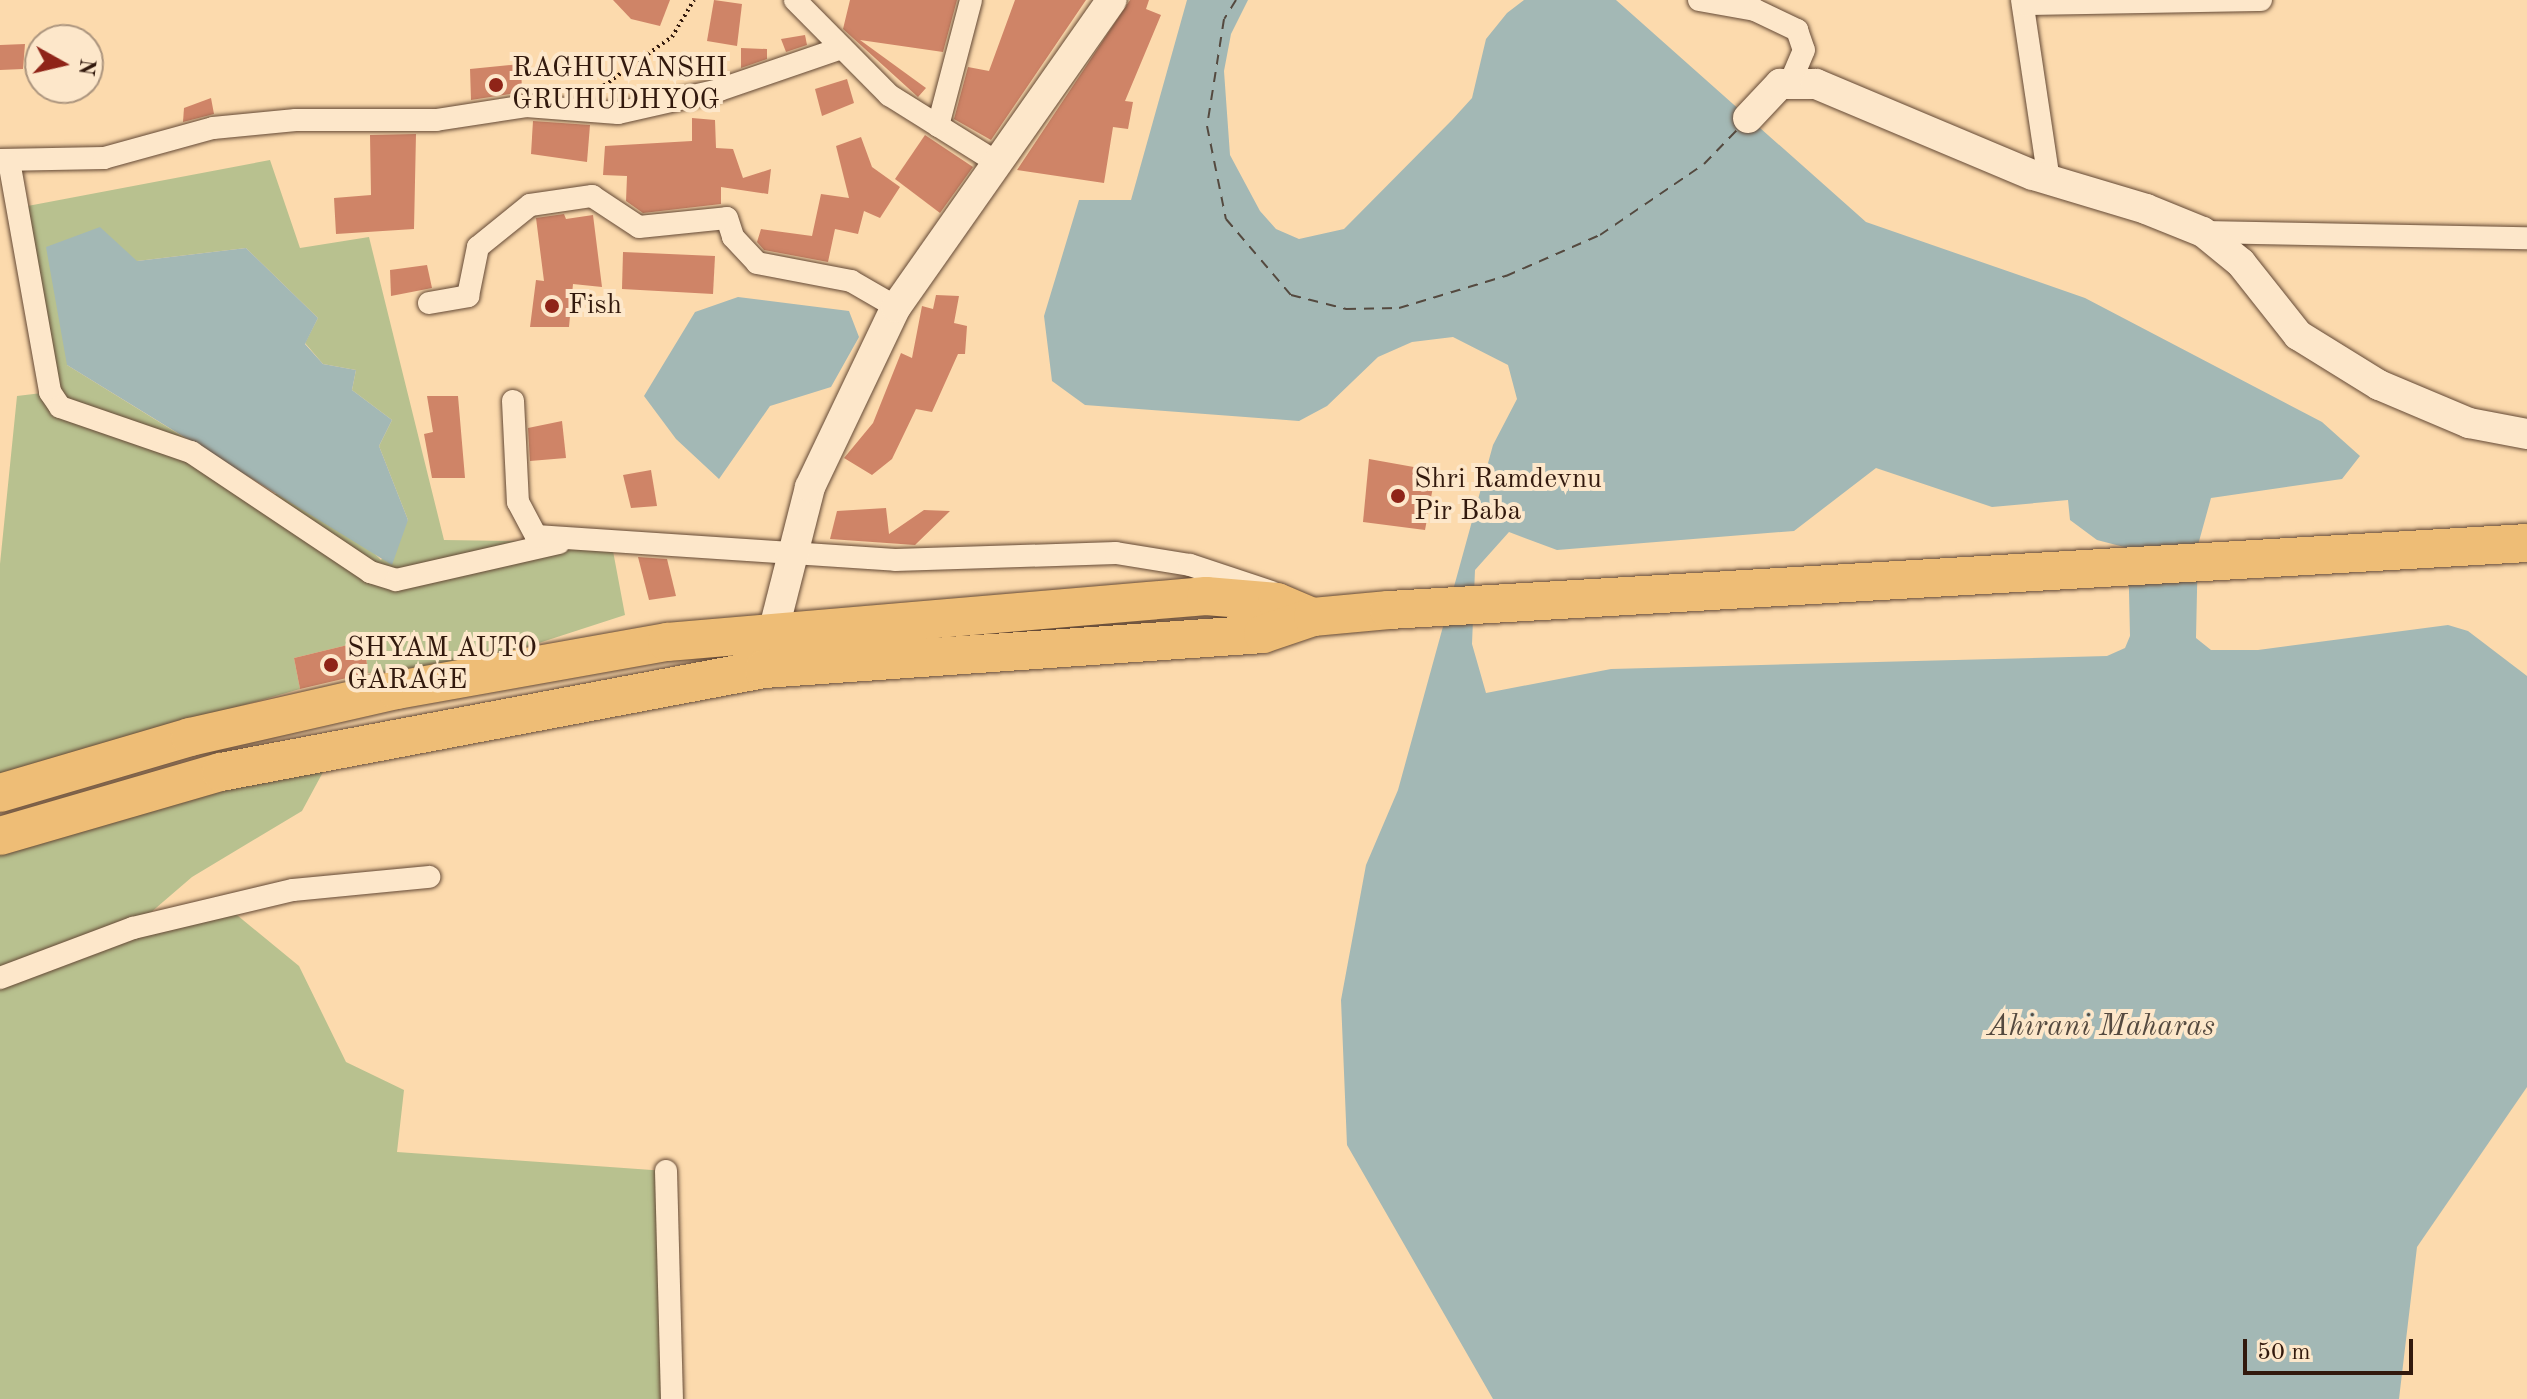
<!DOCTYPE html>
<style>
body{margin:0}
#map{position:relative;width:2527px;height:1399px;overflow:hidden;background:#fcdaad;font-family:"Old Standard TT",serif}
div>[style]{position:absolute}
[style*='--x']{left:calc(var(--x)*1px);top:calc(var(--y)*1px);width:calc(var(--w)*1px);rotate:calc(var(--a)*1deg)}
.green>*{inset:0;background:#b8c18f}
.water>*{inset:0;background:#a3b8b5}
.ferry>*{height:2px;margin-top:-1px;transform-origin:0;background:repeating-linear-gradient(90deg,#54493f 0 10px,transparent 0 18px)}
.building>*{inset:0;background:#cf8467}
.path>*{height:4px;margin-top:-2px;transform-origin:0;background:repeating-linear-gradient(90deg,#32190d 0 2px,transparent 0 6px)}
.roads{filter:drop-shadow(0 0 2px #644935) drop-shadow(0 0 2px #644935)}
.street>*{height:22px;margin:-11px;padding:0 11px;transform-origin:11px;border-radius:11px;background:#fde7ca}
.secondary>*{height:30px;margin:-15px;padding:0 15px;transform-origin:15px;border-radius:15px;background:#fde7ca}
.highway>*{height:38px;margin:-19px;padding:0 19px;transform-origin:19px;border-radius:19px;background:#eebd76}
.dots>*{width:22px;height:22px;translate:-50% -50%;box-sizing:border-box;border:4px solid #fde7ca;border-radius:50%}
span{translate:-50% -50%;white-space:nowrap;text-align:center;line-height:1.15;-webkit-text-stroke:8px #fde7ca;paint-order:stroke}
.poi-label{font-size:28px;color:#32190d}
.left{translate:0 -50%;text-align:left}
.water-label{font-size:30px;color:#54493f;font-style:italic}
.north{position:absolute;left:24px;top:24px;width:80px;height:80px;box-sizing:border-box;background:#fde7ca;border:2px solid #ac957e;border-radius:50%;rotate:98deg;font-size:22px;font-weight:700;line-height:32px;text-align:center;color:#32190d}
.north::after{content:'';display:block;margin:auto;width:28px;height:36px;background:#8f2418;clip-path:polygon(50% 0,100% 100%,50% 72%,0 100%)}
.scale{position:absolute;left:2243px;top:1339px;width:170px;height:36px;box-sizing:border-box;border:4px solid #32190d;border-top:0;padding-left:10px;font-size:24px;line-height:28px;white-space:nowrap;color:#32190d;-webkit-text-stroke:6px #fde7ca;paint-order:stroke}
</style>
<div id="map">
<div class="green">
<div style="clip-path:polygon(evenodd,270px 160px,300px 248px,369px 237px,444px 540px,562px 542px,613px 551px,625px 615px,462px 668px,368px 673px,364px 641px,294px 658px,300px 689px,0 775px,0 564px,17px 396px,50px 392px,17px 208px,270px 160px,246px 248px,318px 318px,305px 343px,323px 364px,356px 370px,352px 390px,392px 420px,379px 446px,408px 520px,381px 560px,362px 541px,279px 493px,265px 497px,182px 457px,190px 441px,67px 365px,137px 261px,246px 248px)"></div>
<div style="clip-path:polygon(336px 748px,302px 811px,192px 877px,135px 926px,226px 906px,299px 966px,346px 1062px,404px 1090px,397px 1152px,666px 1171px,672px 1399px,0 1399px,0 837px)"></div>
</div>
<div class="water">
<div style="clip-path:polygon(evenodd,1187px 0,1248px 0,1231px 34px,1224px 71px,1230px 155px,1260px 211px,1276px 229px,1299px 239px,1344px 229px,1452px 120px,1472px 98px,1486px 39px,1507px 13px,1524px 0,1616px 0,1866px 222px,2085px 298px,2322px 422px,2360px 456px,2342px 479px,2211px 498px,2198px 545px,2196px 638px,2211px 650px,2258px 650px,2448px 625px,2468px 631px,2527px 676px,2527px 1087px,2417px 1247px,2399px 1399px,1493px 1399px,1347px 1145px,1341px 1000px,1366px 865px,1398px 790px,1493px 445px,1517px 399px,1508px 365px,1453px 337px,1412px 342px,1378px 357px,1327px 406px,1299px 421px,1085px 405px,1052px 381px,1044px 316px,1079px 200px,1131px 200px,1187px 0,1876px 468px,1992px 507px,2068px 500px,2070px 520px,2097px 540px,2128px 548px,2130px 636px,2125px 648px,2107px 656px,1611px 669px,1486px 693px,1472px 644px,1475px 570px,1509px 532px,1557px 550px,1794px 531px,1876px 468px)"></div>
<div style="clip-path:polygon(100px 227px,137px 261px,246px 248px,318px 318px,305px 344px,323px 364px,356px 370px,352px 390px,392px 420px,379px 446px,408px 520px,392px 565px,67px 365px,46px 247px)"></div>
<div style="clip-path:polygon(738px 297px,849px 311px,859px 337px,831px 387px,770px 406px,719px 479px,676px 439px,644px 396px,695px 312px)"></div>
</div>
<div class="ferry">
<div style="--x:1236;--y:0;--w:22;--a:122"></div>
<div style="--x:1224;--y:19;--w:108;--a:99"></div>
<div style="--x:1207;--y:126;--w:95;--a:78.5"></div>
<div style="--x:1226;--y:219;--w:100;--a:49.5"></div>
<div style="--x:1291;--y:295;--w:57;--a:14.3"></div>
<div style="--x:1346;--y:309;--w:53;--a:-1.1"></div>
<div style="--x:1399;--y:308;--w:112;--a:-16.7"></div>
<div style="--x:1506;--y:276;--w:103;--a:-23.6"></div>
<div style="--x:1600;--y:235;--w:126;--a:-34.3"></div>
<div style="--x:1704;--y:164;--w:47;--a:-45.9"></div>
</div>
<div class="building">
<div style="clip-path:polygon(613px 0,670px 0,660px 26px,631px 19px)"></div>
<div style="clip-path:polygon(714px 0,742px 4px,737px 46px,707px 41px)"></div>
<div style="clip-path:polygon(850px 0,957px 0,943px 52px,860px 40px,926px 88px,918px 97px,843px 29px)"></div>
<div style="clip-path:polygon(1015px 0,1086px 0,991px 140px,954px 119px,968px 67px,989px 71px)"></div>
<div style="clip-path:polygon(1130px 0,1149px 0,1146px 9px,1161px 15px,1125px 101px,1133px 102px,1128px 129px,1113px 127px,1104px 183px,1017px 170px)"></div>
<div style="clip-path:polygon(805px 35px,807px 45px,786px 52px,781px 39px)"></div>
<div style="clip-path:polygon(25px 44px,23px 69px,0 70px,0 45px)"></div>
<div style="clip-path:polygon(741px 48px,767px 49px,767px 59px,741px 68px)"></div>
<div style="clip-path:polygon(521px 64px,522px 92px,471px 100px,470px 69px)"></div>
<div style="clip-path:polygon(847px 79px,854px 103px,822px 116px,815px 89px)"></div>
<div style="clip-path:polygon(211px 98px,214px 114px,183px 122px,184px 108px)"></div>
<div style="clip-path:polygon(692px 118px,715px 120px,716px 148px,733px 149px,743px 178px,771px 169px,768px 194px,721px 187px,721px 204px,643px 213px,626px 201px,627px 176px,603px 175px,605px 146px,692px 141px)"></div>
<div style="clip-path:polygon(533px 121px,590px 125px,587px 162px,531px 154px)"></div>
<div style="clip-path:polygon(416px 134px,414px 229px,336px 234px,334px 198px,371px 195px,370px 135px)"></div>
<div style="clip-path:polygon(925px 135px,973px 167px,940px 213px,895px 179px)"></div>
<div style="clip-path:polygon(861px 137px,872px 167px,900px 187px,880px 218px,864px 211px,858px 234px,835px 229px,828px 262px,764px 250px,757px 242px,761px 229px,812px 236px,821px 194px,849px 198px,836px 146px)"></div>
<div style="clip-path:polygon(564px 214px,566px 219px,593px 215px,602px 287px,573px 284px,569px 327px,530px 327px,536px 280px,544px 281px,536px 218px)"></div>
<div style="clip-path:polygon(623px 252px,715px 256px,713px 294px,622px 289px)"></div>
<div style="clip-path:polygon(427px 265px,432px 288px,391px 296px,390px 270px)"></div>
<div style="clip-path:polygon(936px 295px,959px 296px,954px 323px,967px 326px,965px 354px,958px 354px,932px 412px,916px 409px,892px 459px,872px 475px,844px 458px,873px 423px,901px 353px,912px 358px,922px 306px,933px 309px)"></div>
<div style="clip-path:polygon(427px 396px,458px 396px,465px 478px,432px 478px,424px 434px,433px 432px)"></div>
<div style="clip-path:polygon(562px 421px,566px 458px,530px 461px,528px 428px)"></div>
<div style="clip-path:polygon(1369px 459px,1436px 471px,1425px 530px,1363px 522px)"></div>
<div style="clip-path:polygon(651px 470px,657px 506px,631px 508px,623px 475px)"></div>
<div style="clip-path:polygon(886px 508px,889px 534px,924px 510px,950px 511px,915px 545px,830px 539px,837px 511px)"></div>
<div style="clip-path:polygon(638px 557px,667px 559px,676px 596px,649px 600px)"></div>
<div style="clip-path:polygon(364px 641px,368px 673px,300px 689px,294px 658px)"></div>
</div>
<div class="path">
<div style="--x:599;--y:89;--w:90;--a:-35.5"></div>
<div style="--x:672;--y:37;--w:43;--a:-59.3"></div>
</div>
<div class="roads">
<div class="street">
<div style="--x:795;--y:0;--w:134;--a:45.3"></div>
<div style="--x:889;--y:95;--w:128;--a:32"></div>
<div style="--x:1699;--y:0;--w:57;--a:10.1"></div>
<div style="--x:1755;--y:10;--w:47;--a:25.5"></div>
<div style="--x:1797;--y:30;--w:21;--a:71"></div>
<div style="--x:1804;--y:50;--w:33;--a:113"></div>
<div style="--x:2022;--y:0;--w:182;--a:81.5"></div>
<div style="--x:2026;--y:4;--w:235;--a:-1"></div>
<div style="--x:938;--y:126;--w:130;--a:-75.3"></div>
<div style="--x:0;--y:160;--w:104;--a:-1.1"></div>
<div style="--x:104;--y:158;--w:113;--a:-15.4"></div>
<div style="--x:213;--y:128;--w:83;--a:-5.5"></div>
<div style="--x:296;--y:120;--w:140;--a:0"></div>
<div style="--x:436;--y:120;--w:91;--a:-8.8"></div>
<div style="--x:526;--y:106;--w:92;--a:4.4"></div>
<div style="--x:618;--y:113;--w:104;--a:-12.8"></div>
<div style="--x:719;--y:90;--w:130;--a:-18.9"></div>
<div style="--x:9;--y:161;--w:235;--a:79.9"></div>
<div style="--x:50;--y:392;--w:18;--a:56"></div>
<div style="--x:60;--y:407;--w:139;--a:19"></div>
<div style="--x:191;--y:452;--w:216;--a:33.8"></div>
<div style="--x:370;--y:572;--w:27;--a:17"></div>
<div style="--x:396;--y:580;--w:167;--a:-12.8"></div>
<div style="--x:2203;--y:232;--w:324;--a:1.1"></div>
<div style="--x:429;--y:303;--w:40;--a:-10"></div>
<div style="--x:468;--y:296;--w:50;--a:-78.5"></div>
<div style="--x:478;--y:247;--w:67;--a:-38.9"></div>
<div style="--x:530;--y:205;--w:63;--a:-8.3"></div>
<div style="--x:592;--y:196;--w:56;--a:33.4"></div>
<div style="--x:639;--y:227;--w:88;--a:-5.8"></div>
<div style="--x:727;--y:218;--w:20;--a:72"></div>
<div style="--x:733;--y:237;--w:35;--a:47"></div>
<div style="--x:757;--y:263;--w:96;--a:10.8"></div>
<div style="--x:851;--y:281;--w:52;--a:30"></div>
<div style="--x:513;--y:401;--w:101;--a:87.2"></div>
<div style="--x:518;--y:502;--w:38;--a:62"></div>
<div style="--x:536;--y:536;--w:360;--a:3.8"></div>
<div style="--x:895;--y:560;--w:221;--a:-1.8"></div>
<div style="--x:1116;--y:553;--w:75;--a:9.2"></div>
<div style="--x:1190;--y:565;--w:85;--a:18.4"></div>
<div style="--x:0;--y:978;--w:142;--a:-20.6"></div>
<div style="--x:133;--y:928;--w:164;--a:-13.4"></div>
<div style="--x:293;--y:890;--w:137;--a:-5.5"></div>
<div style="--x:666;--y:1171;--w:228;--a:88.5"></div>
</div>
<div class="secondary">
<div style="--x:1748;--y:118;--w:47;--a:-46.7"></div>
<div style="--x:1780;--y:84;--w:36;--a:0"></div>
<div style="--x:1816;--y:84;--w:235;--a:22.8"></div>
<div style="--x:2033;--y:175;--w:118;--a:16.7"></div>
<div style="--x:2146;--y:209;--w:61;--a:22"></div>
<div style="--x:2203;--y:232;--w:49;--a:39.2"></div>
<div style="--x:2241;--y:263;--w:92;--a:51.6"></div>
<div style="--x:2298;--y:335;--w:95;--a:31.7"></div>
<div style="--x:2379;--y:385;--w:98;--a:22.9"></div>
<div style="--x:2469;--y:423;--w:59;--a:10.7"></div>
<div style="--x:768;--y:652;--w:170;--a:-75.7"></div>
<div style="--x:810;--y:487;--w:199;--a:-64.5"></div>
<div style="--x:896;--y:307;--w:375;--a:-54.9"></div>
</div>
<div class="highway">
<div style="--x:0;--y:793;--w:198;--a:-16.4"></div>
<div style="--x:190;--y:737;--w:212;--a:-12.8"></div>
<div style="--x:397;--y:690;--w:274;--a:-10.1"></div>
<div style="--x:667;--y:642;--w:541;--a:-4.88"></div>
<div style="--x:1206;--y:596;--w:71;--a:4.8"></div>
<div style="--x:1277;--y:602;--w:39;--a:23"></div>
<div style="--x:0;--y:836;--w:230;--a:-16.2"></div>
<div style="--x:221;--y:772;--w:553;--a:-10.74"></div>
<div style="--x:764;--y:669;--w:500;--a:-4.01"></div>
<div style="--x:1263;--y:634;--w:53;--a:-18.8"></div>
<div style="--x:1313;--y:617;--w:76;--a:-5.3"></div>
<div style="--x:1389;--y:610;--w:1140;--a:-3.37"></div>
</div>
</div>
<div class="dots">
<div style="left:496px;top:85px;background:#8f2418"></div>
<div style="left:552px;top:306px;background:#8f2418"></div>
<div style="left:1398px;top:496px;background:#8f2418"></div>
<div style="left:331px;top:665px;background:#8f2418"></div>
</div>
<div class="poi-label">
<span class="left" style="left:512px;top:85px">RAGHUVANSHI<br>GRUHUDHYOG</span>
<span class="left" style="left:568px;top:306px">Fish</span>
<span class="left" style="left:1414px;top:496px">Shri Ramdevnu<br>Pir Baba</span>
<span class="left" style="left:347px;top:665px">SHYAM AUTO<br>GARAGE</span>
</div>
<div class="water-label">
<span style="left:2101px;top:1027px">Ahirani Maharas</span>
</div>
<div class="north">N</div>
<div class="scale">50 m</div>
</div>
